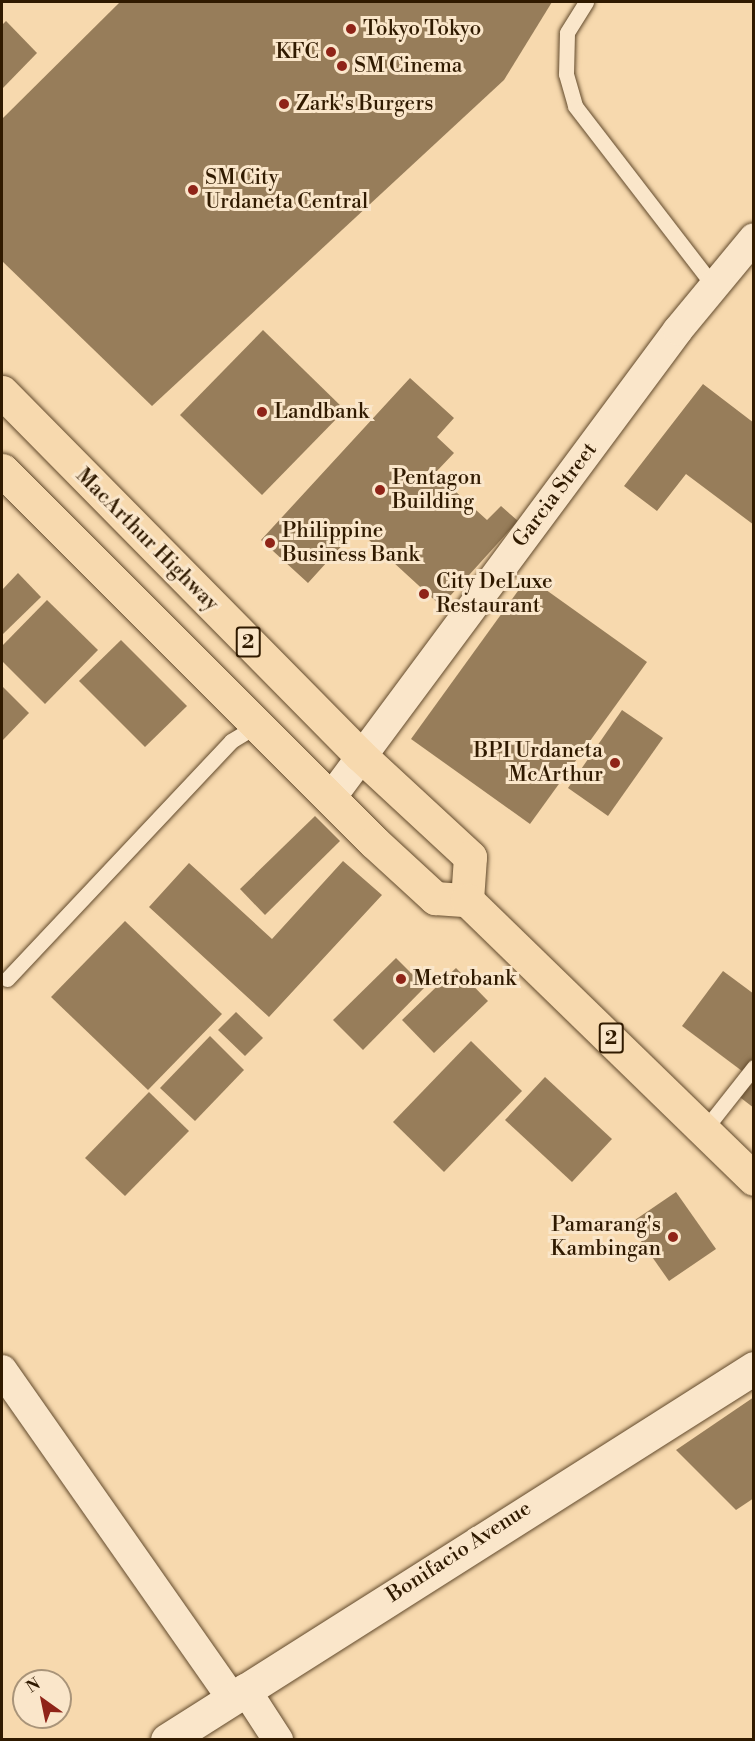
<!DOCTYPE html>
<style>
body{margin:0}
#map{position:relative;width:755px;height:1741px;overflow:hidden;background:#f7d9ae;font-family:"Libre Bodoni",serif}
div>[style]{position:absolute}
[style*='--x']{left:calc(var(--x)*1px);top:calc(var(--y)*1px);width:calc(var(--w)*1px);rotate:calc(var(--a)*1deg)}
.building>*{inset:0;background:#977d5a}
.roads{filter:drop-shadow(0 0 2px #624a2c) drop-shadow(0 0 2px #624a2c)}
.service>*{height:15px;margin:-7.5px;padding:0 7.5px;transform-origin:7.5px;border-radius:7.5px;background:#fae6ca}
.minor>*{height:30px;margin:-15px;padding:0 15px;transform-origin:15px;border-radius:15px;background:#fae6ca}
.tertiary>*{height:33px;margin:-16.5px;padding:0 16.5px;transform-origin:16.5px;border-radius:16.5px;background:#fae6ca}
.primary>*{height:33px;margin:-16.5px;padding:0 16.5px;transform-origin:16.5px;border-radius:16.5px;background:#f7d9ae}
.dots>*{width:16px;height:16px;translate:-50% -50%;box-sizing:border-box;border:3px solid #fae6ca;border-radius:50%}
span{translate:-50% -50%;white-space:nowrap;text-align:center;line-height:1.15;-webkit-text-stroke:6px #fae6ca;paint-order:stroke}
.shield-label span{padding:2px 4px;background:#fae6ca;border:2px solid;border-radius:4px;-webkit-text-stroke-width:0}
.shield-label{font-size:20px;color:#301a00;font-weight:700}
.poi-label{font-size:21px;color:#301a00}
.left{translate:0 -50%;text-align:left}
.right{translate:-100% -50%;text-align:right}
.street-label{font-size:21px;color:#301a00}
.frame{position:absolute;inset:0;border:3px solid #301a00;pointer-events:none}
.north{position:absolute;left:12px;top:1669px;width:60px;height:60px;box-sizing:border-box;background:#fae6ca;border:2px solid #a99479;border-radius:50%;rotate:327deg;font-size:16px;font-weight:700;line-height:24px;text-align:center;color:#301a00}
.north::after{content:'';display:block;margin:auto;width:21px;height:27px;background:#8f2418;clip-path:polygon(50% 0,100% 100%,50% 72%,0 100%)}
</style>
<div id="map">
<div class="building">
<div style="clip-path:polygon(120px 2px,552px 2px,504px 80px,152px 406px,2px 261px,2px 119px)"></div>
<div style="clip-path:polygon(6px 21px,37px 53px,2px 89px,2px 25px)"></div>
<div style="clip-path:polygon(263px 330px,345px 410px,262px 495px,180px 415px)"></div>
<div style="clip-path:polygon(410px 378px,454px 418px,437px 437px,454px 453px,435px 473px,487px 520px,501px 506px,518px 521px,441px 606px,357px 529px,308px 583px,261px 540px)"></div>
<div style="clip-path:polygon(703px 384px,754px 423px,754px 525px,686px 474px,657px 511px,624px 486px)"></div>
<div style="clip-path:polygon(18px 573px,41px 597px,2px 635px,2px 590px)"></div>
<div style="clip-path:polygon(528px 577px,647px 662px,530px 824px,411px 739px)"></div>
<div style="clip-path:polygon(47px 600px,98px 650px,45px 704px,2px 661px,2px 646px)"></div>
<div style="clip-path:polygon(121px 640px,187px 706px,145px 747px,79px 681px)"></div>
<div style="clip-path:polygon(2px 686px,29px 713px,2px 741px)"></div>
<div style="clip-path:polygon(622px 710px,663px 738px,608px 816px,568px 788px)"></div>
<div style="clip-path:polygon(315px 816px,340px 841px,265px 915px,240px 889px)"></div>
<div style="clip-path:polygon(343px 861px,382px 895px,269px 1017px,149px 907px,189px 863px,272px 939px)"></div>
<div style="clip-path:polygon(125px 921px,222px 1014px,148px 1090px,51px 997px)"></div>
<div style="clip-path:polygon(396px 958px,425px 987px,363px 1050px,333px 1020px)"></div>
<div style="clip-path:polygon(456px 968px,488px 1001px,434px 1053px,402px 1020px)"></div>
<div style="clip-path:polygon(723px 971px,754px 994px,754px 1063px,746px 1074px,682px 1026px)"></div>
<div style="clip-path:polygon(236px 1012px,263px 1038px,245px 1056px,218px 1030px)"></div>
<div style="clip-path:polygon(210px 1036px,244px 1070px,195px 1121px,160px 1088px)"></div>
<div style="clip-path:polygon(471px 1041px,522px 1091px,444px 1172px,393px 1122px)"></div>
<div style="clip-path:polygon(754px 1074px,754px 1108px,737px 1095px)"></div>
<div style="clip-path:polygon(545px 1077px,612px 1139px,572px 1182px,505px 1120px)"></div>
<div style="clip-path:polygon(149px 1092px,189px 1131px,125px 1196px,85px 1158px)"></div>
<div style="clip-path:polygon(676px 1192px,716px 1249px,669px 1281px,629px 1224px)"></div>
<div style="clip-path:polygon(754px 1397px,754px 1498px,736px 1510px,676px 1450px)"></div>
</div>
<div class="roads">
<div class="service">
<div style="--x:586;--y:2;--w:36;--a:122"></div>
<div style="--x:567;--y:33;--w:41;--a:91.4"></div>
<div style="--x:566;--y:74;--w:33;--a:74"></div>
<div style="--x:575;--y:106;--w:226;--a:52.4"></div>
<div style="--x:7;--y:979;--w:327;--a:-46.7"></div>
<div style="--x:231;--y:741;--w:27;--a:-31"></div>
<div style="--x:705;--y:1129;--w:79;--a:-51.7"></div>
</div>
<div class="minor">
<div style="--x:330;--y:799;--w:584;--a:-53.42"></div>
<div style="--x:678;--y:330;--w:119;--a:-50.4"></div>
<div style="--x:2;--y:1370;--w:399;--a:55"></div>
<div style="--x:245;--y:1689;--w:61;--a:57.1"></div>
</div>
<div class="tertiary">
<div style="--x:167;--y:1740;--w:695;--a:-32.36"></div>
</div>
<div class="primary">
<div style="--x:2;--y:392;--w:510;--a:45.4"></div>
<div style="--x:360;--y:755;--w:150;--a:42.8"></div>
<div style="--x:470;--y:857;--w:43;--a:94"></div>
<div style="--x:2;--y:470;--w:526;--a:45"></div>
<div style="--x:374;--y:842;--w:83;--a:42.6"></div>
<div style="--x:435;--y:898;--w:32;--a:4"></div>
<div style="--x:467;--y:900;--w:400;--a:44.2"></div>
</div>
</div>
<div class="dots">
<div style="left:351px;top:29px;background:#8f2418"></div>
<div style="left:331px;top:52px;background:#8f2418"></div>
<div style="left:342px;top:66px;background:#8f2418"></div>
<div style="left:284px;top:104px;background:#8f2418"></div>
<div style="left:193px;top:190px;background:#8f2418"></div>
<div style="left:262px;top:412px;background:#8f2418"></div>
<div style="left:380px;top:490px;background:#8f2418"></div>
<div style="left:270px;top:543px;background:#8f2418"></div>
<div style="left:424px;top:594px;background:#8f2418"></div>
<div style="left:615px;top:763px;background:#8f2418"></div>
<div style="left:401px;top:979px;background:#8f2418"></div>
<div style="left:673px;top:1237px;background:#8f2418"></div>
</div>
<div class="shield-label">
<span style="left:248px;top:642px">2</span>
<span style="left:611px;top:1038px">2</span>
</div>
<div class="poi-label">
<span class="left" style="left:363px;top:29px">Tokyo Tokyo</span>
<span class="right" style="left:319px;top:52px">KFC</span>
<span class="left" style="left:354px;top:66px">SM Cinema</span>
<span class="left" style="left:296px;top:104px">Zark's Burgers</span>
<span class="left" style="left:205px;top:190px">SM City<br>Urdaneta Central</span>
<span class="left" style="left:274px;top:412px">Landbank</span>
<span class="left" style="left:392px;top:490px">Pentagon<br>Building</span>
<span class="left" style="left:282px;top:543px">Philippine<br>Business Bank</span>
<span class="left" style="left:436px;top:594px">City DeLuxe<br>Restaurant</span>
<span class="right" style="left:603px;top:763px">BPI Urdaneta<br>McArthur</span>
<span class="left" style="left:413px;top:979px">Metrobank</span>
<span class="right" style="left:661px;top:1237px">Pamarang's<br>Kambingan</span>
</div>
<div class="street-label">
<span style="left:555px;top:495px;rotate:-53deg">Garcia Street</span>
<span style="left:147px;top:540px;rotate:45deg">MacArthur Highway</span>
<span style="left:459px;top:1552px;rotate:-33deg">Bonifacio Avenue</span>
</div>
<div class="frame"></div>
<div class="north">N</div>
</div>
